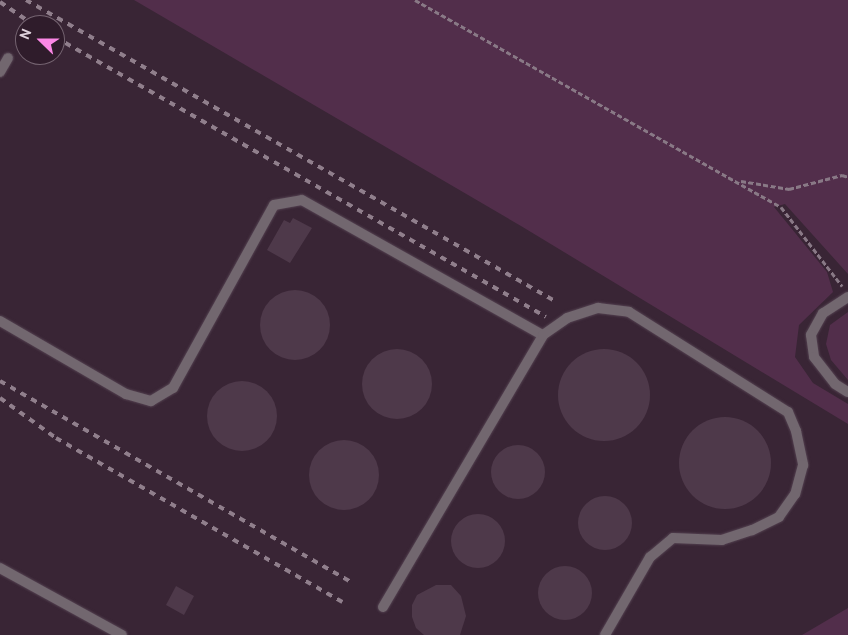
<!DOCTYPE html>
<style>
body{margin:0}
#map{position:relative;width:848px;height:635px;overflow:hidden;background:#392535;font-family:Overpass,sans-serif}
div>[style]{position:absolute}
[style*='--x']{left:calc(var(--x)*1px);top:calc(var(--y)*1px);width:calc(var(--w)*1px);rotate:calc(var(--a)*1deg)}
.green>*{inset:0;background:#522e4b}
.building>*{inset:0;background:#4e394a}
.round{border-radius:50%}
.path>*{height:3px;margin-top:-1.5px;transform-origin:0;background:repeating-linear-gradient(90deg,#897986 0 5px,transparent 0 7.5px)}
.roads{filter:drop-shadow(0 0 1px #534150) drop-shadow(0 0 1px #534150)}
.lane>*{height:10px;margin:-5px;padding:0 5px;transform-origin:5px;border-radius:5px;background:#72676f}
.rail>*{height:4px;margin-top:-2px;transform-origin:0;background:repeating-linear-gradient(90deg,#907f8c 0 6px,transparent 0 12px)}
span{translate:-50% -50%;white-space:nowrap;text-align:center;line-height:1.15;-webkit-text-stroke:4.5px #2f1c2b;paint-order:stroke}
.north{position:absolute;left:15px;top:15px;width:50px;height:50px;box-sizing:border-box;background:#2f1c2b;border:1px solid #756471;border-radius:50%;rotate:292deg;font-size:14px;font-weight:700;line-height:20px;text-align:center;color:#ded1db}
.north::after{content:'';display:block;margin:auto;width:18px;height:22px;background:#fb87e5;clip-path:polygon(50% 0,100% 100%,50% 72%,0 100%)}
</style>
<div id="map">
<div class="green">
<div style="clip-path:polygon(134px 0,848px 0,848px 274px,785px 204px,774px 207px,827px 272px,833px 292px,799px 325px,795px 357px,813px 383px,848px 404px,848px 424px,521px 226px)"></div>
<div style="clip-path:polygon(848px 312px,848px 380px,831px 360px,826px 344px,830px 325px)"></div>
<div style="clip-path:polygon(848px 608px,848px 635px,802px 635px)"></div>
</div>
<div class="building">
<div style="clip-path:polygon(293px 218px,312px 228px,290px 263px,267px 250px,284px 220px,290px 223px)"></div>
<div class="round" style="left:260px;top:290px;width:70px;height:70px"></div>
<div class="round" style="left:558px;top:349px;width:92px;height:92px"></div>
<div class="round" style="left:362px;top:349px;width:70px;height:70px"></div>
<div class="round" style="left:207px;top:381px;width:70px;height:70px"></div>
<div class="round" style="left:679px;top:417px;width:92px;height:92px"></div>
<div class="round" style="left:309px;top:440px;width:70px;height:70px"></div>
<div class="round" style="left:491px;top:445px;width:54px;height:54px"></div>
<div class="round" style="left:578px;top:496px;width:54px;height:54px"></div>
<div class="round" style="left:451px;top:514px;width:54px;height:54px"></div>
<div class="round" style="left:538px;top:566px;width:54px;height:54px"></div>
<div style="clip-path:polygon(436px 585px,451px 585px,461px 596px,466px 616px,460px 635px,424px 635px,416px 628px,412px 617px,412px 605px,417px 595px)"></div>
<div style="clip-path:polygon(176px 586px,194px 596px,184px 615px,166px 605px)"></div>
</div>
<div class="path">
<div style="--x:415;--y:0;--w:420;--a:29.5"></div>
<div style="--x:781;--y:207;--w:100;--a:52.3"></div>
<div style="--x:741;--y:181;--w:49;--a:9.5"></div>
<div style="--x:789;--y:189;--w:55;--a:-14.8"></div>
<div style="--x:842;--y:175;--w:6;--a:18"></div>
</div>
<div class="roads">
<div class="lane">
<div style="--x:0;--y:72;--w:16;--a:-60"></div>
<div style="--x:848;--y:297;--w:30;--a:147"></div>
<div style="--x:823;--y:313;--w:25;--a:119"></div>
<div style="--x:811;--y:335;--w:22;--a:82"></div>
<div style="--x:814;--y:357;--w:34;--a:52"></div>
<div style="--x:835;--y:384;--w:15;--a:32"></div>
<div style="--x:0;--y:321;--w:146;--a:30.1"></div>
<div style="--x:126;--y:394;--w:26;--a:16"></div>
<div style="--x:151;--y:401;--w:26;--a:-31"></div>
<div style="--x:173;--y:388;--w:209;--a:-61.1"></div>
<div style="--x:274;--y:205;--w:28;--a:-10"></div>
<div style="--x:302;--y:200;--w:276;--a:29.3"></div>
<div style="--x:0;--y:568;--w:139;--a:28.8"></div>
<div style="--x:383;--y:607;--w:316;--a:-59.5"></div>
<div style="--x:543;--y:335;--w:29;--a:-35"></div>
<div style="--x:567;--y:318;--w:33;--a:-18"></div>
<div style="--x:598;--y:308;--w:31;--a:7"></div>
<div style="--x:629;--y:312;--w:188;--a:32.2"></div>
<div style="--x:788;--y:412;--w:21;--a:67"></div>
<div style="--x:796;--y:431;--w:35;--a:78"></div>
<div style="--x:803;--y:465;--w:30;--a:105"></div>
<div style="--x:795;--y:494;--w:28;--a:125"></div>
<div style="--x:779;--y:517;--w:30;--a:154"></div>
<div style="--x:752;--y:530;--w:32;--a:162"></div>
<div style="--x:722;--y:540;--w:49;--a:-177.7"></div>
<div style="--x:673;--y:538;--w:30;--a:140"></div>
<div style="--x:650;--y:557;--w:90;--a:120"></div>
</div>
</div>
<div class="rail">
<div style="--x:26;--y:0;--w:609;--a:29.64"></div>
<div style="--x:0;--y:2;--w:41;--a:34.1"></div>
<div style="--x:55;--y:37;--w:565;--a:29.69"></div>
<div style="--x:0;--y:381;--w:406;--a:29.8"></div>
<div style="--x:0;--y:398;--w:69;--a:35.5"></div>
<div style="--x:56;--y:438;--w:330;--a:29.8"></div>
</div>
<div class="north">N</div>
</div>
